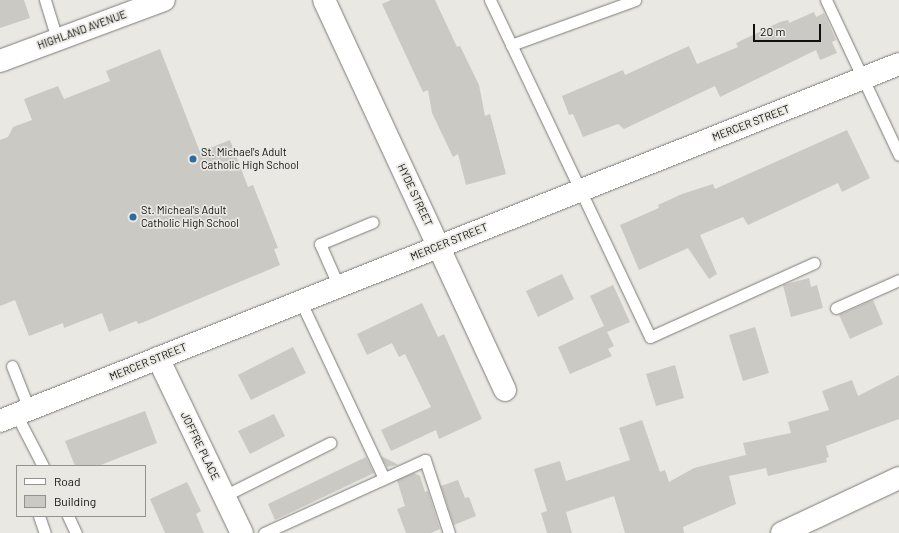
<!DOCTYPE html>
<style>
body{margin:0}
#map{position:relative;width:899px;height:533px;overflow:hidden;background:#e9e8e3;font-family:Barlow,sans-serif}
div>[style]{position:absolute}
[style*='--x']{left:calc(var(--x)*1px);top:calc(var(--y)*1px);width:calc(var(--w)*1px);rotate:calc(var(--a)*1deg)}
.building>*{inset:0;background:#cac9c4}
.roads{filter:drop-shadow(0 0 1px #7c7b77) drop-shadow(0 0 1px #7c7b77)}
.service>*{height:11px;margin:-5.5px;padding:0 5.5px;transform-origin:5.5px;border-radius:5.5px;background:#fff}
.minor>*{height:22px;margin:-11px;padding:0 11px;transform-origin:11px;border-radius:11px;background:#fff}
.tertiary>*{height:22px;margin:-11px;padding:0 11px;transform-origin:11px;border-radius:11px;background:#fff}
.dots>*{width:11px;height:11px;translate:-50% -50%;box-sizing:border-box;border:2px solid #e9e8e3;border-radius:50%}
span{translate:-50% -50%;white-space:nowrap;text-align:center;line-height:1.15;-webkit-text-stroke:3.5px #e9e8e3;paint-order:stroke}
.street-label{font-size:11px;color:#10100e}
.poi-label{font-size:11px;color:#10100e}
.left{translate:0 -50%;text-align:left}
.legend{position:absolute;left:16px;top:465px;width:130px;height:52px;box-sizing:border-box;background:#e9e8e3;border:1px solid #92928e;margin:0;padding:5px 7px;list-style:none;font-size:12px;color:#10100e}
.legend li{display:flex;align-items:center;gap:8px;height:20px}
.legend b{width:20px;border:1px solid #92928e}
.scale{position:absolute;left:753px;top:24px;width:68px;height:18px;box-sizing:border-box;border:2px solid #10100e;border-top:0;padding-left:5px;font-size:12px;line-height:14px;white-space:nowrap;color:#10100e;-webkit-text-stroke:3px #e9e8e3;paint-order:stroke}
</style>
<div id="map">
<div class="building">
<div style="clip-path:polygon(0 0,24px 0,30px 18px,0 28px)"></div>
<div style="clip-path:polygon(391px 0,435px 0,457px 47px,460px 46px,479px 85px,485px 116px,490px 114px,506px 174px,466px 185px,458px 154px,453px 157px,432px 113px,428px 90px,423px 92px,382px 4px)"></div>
<div style="clip-path:polygon(814px 12px,816px 17px,824px 13px,836px 40px,832px 42px,837px 53px,820px 60px,816px 50px,720px 97px,715px 86px,624px 129px,618px 124px,583px 137px,573px 114px,569px 115px,562px 96px,623px 70px,625px 75px,689px 46px,697px 64px,738px 47px,736px 43px,780px 22px,788px 20px,789px 23px)"></div>
<div style="clip-path:polygon(160px 49px,200px 152px,230px 140px,248px 187px,253px 185px,278px 248px,274px 249px,280px 265px,139px 324px,136px 321px,109px 332px,102px 313px,64px 328px,63px 323px,29px 336px,15px 300px,0 306px,0 140px,8px 137px,13px 127px,32px 120px,24px 99px,58px 86px,64px 99px,110px 81px,106px 71px)"></div>
<div style="clip-path:polygon(847px 130px,870px 178px,842px 192px,838px 183px,748px 225px,743px 217px,700px 235px,717px 274px,709px 279px,688px 248px,639px 270px,620px 225px,659px 208px,658px 205px,682px 194px,713px 184px,715px 189px)"></div>
<div style="clip-path:polygon(562px 274px,574px 299px,538px 317px,526px 291px)"></div>
<div style="clip-path:polygon(809px 278px,811px 287px,817px 285px,823px 308px,791px 317px,783px 285px)"></div>
<div style="clip-path:polygon(613px 285px,630px 322px,607px 332px,614px 346px,608px 349px,612px 356px,570px 374px,558px 347px,604px 326px,590px 296px)"></div>
<div style="clip-path:polygon(873px 300px,883px 324px,850px 339px,839px 315px)"></div>
<div style="clip-path:polygon(422px 303px,438px 337px,444px 334px,482px 419px,439px 439px,436px 430px,391px 451px,381px 430px,431px 407px,405px 354px,399px 357px,392px 343px,367px 355px,357px 334px)"></div>
<div style="clip-path:polygon(755px 327px,769px 373px,743px 381px,729px 335px)"></div>
<div style="clip-path:polygon(293px 347px,306px 373px,251px 400px,238px 375px)"></div>
<div style="clip-path:polygon(675px 365px,684px 398px,656px 406px,646px 374px)"></div>
<div style="clip-path:polygon(899px 375px,899px 419px,826px 446px,829px 457px,826px 458px,827px 462px,768px 476px,766px 468px,729px 476px,736px 504px,683px 527px,684px 533px,625px 533px,614px 496px,566px 512px,572px 533px,547px 533px,541px 513px,547px 511px,534px 469px,560px 461px,566px 481px,630px 460px,619px 428px,642px 420px,660px 472px,665px 470px,669px 482px,694px 468px,746px 455px,743px 443px,791px 433px,788px 422px,829px 410px,822px 391px,852px 380px,858px 396px)"></div>
<div style="clip-path:polygon(145px 411px,157px 443px,98px 466px,75px 466px,65px 441px)"></div>
<div style="clip-path:polygon(274px 414px,285px 436px,250px 454px,238px 431px)"></div>
<div style="clip-path:polygon(381px 456px,395px 463px,398px 465px,387px 467px)"></div>
<div style="clip-path:polygon(366px 457px,374px 473px,275px 520px,268px 504px)"></div>
<div style="clip-path:polygon(414px 473px,420px 476px,425px 492px,428px 491px,440px 529px,431px 533px,406px 533px,397px 509px,405px 506px,397px 480px)"></div>
<div style="clip-path:polygon(458px 480px,465px 498px,469px 497px,476px 516px,454px 525px,441px 486px)"></div>
<div style="clip-path:polygon(187px 482px,201px 511px,196px 514px,204px 533px,165px 533px,150px 499px)"></div>
</div>
<div class="roads">
<div class="service">
<div style="--x:45;--y:0;--w:41;--a:72.9"></div>
<div style="--x:490;--y:0;--w:373;--a:64.6"></div>
<div style="--x:650;--y:337;--w:180;--a:-24.3"></div>
<div style="--x:826;--y:0;--w:171;--a:64.8"></div>
<div style="--x:511;--y:45;--w:132;--a:-19.9"></div>
<div style="--x:339;--y:287;--w:47;--a:-113.8"></div>
<div style="--x:320;--y:244;--w:57;--a:-22.5"></div>
<div style="--x:301;--y:302;--w:195;--a:64.8"></div>
<div style="--x:836;--y:308;--w:69;--a:-24"></div>
<div style="--x:12;--y:366;--w:46;--a:68.4"></div>
<div style="--x:16;--y:414;--w:59;--a:62.6"></div>
<div style="--x:224;--y:496;--w:119;--a:-26.6"></div>
<div style="--x:39;--y:516;--w:18;--a:71"></div>
<div style="--x:68;--y:516;--w:19;--a:65"></div>
<div style="--x:264;--y:533;--w:177;--a:-24.4"></div>
<div style="--x:425;--y:460;--w:77;--a:71.8"></div>
</div>
<div class="minor">
<div style="--x:324;--y:0;--w:430;--a:65.1"></div>
<div style="--x:0;--y:61;--w:175;--a:-20.4"></div>
<div style="--x:158;--y:358;--w:194;--a:64.4"></div>
<div style="--x:0;--y:421;--w:967;--a:-21.66"></div>
</div>
<div class="tertiary">
<div style="--x:782;--y:533;--w:129;--a:-25.2"></div>
</div>
</div>
<div class="dots">
<div style="left:193px;top:159px;background:#2b6ca2"></div>
<div style="left:133px;top:217px;background:#2b6ca2"></div>
</div>
<div class="street-label">
<span style="left:82px;top:30px;rotate:-20deg">HIGHLAND AVENUE</span>
<span style="left:751px;top:123px;rotate:-21deg">MERCER STREET</span>
<span style="left:415px;top:195px;rotate:65deg">HYDE STREET</span>
<span style="left:449px;top:242px;rotate:-22deg">MERCER STREET</span>
<span style="left:148px;top:362px;rotate:-22deg">MERCER STREET</span>
<span style="left:200px;top:446px;rotate:64deg">JOFFRE PLACE</span>
</div>
<div class="poi-label">
<span class="left" style="left:201px;top:159px">St. Michael's Adult<br>Catholic High School</span>
<span class="left" style="left:141px;top:217px">St. Micheal's Adult<br>Catholic High School</span>
</div>
<ul class="legend">
<li><b style="height:5px;background:#fff"></b>Road</li>
<li><b style="height:11px;background:#cac9c4"></b>Building</li>
</ul>
<div class="scale">20 m</div>
</div>
